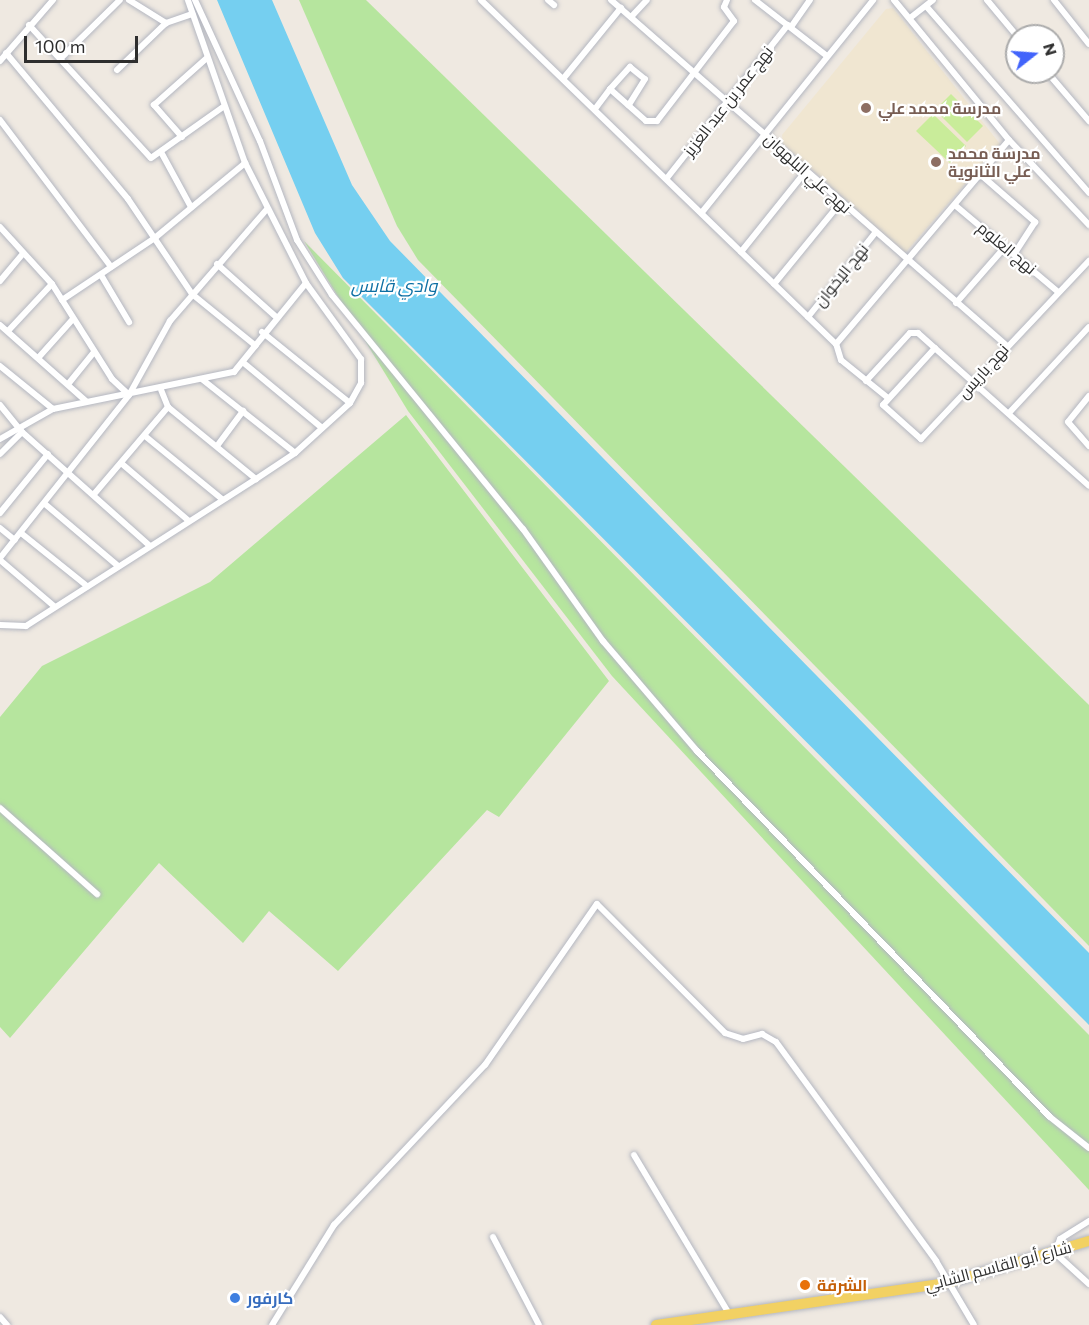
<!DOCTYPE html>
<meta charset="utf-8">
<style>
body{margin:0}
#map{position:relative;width:1089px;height:1325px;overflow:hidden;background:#efe9e1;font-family:Commissioner,Cairo,sans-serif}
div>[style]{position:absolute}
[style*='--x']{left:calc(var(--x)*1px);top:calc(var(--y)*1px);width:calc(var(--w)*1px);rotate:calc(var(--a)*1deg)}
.education>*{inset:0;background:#f0e6d1}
.green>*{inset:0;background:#b6e59e}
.pitch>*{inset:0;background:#c9ec9a}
.water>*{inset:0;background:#75cff0}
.roads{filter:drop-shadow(0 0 2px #b4b7c1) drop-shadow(0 0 2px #b4b7c1)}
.minor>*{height:6px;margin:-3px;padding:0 3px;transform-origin:3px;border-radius:3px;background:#fff}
.primary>*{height:10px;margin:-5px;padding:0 5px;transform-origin:5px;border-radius:5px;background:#f2d163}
.dots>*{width:16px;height:16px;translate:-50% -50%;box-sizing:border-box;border:3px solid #fff;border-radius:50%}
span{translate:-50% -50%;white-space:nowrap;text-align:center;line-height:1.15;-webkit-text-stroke:4.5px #fff;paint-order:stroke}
.street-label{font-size:16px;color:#2e2e2e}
.education-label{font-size:16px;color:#785e54;font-weight:700}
.left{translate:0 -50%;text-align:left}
.food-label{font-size:16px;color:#c56008;font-weight:700}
.shop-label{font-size:16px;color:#366cbe;font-weight:700}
.water-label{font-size:18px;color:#0d6fa3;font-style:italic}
.north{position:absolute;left:1005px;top:24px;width:60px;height:60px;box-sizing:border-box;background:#fff;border:2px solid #ababab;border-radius:50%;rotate:73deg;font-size:16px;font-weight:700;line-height:24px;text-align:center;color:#2e2e2e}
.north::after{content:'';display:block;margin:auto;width:21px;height:27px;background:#4264fb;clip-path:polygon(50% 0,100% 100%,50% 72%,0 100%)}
.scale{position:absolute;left:24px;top:36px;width:114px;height:27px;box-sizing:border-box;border:3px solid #2e2e2e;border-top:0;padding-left:8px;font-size:18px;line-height:21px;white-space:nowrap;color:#2e2e2e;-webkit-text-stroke:4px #fff;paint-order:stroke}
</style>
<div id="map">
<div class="education">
<div style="clip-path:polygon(893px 8px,1000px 144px,905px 253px,783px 144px,782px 135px,886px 9px)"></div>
</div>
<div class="green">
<div style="clip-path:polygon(299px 0,366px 0,1089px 705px,1089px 946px,418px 260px,397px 226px)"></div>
<div style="clip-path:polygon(304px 241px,1089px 1035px,1089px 1190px,612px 676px,408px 411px)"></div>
<div style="clip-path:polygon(406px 415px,609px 681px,499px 817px,487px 810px,338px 971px,269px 911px,243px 943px,159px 863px,10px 1038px,0 1027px,0 717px,42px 666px,210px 582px)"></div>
</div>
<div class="pitch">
<div style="clip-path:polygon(951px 94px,983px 126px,967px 142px,935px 110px)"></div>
<div style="clip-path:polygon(933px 114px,966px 146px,950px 163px,916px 131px)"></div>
</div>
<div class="water">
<div style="clip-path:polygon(217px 0,272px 0,352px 185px,390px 241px,1089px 953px,1089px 1025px,343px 278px,315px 233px)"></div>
</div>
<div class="roads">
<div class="minor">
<div style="--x:129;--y:0;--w:44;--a:31.9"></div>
<div style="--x:195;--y:0;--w:155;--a:65.3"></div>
<div style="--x:260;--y:141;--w:106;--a:69.5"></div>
<div style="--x:297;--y:240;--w:65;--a:57.5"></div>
<div style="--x:332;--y:295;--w:302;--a:50.8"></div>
<div style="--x:523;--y:529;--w:138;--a:54.5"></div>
<div style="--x:603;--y:641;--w:145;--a:49.5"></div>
<div style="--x:697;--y:751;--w:508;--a:46.04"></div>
<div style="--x:1050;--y:1117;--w:50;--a:38.5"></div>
<div style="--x:481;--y:0;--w:494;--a:44.1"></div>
<div style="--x:548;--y:0;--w:8;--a:40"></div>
<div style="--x:611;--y:0;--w:524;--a:41.13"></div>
<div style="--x:755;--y:0;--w:91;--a:37.9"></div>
<div style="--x:894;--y:0;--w:181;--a:50.6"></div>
<div style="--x:1009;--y:140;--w:117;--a:46.7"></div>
<div style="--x:987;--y:0;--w:47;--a:50.2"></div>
<div style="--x:1054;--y:0;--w:56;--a:51.5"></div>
<div style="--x:926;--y:6;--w:248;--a:48.9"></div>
<div style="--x:631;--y:17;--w:23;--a:-47"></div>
<div style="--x:910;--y:18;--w:29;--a:-38"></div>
<div style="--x:29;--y:25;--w:180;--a:47.5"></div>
<div style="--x:151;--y:158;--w:88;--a:-35.3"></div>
<div style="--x:791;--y:27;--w:33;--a:-55"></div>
<div style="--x:6;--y:53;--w:190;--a:50.1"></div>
<div style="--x:128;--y:199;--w:115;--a:56"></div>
<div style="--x:192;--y:294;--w:82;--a:39.1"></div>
<div style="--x:62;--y:57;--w:81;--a:-44.5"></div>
<div style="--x:0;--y:61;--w:81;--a:-49"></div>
<div style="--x:117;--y:70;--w:68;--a:-43.8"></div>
<div style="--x:166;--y:23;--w:28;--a:-19"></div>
<div style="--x:1047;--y:72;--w:65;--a:49.4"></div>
<div style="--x:563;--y:79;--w:92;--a:-50.8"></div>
<div style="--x:610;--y:89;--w:30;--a:-48"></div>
<div style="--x:630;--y:67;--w:19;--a:39"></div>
<div style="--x:645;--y:79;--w:31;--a:122"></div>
<div style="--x:595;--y:109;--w:25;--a:-53"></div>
<div style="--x:610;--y:89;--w:48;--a:41.6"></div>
<div style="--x:646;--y:121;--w:11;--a:0"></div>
<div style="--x:657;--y:121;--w:126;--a:-52.4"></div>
<div style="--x:734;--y:21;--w:17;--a:-126"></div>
<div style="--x:724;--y:7;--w:8;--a:-67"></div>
<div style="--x:0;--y:120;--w:184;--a:52.9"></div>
<div style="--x:182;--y:137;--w:43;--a:-131.2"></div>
<div style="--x:154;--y:105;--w:71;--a:-41.6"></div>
<div style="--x:161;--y:152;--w:63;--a:61.4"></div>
<div style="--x:981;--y:175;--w:72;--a:41"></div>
<div style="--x:1035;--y:222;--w:38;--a:123"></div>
<div style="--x:667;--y:178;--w:195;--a:-51.7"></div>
<div style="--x:956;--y:206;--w:132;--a:40.1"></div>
<div style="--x:703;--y:211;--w:271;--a:-51.1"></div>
<div style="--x:0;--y:227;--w:77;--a:47.6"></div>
<div style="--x:52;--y:284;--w:112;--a:57.7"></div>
<div style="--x:112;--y:379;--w:23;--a:43"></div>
<div style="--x:741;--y:252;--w:104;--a:-51.3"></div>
<div style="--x:217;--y:264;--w:78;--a:41.9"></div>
<div style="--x:101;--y:275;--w:55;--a:59.2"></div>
<div style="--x:0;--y:281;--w:35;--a:-50"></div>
<div style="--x:774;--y:284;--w:106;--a:-50.7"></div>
<div style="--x:62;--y:300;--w:113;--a:-33.8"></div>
<div style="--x:156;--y:237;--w:116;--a:-39.7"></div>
<div style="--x:956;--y:303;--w:74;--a:-48.8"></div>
<div style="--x:808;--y:317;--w:107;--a:-51.4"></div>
<div style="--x:0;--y:325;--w:115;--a:41.5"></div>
<div style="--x:8;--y:331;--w:64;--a:-46.9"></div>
<div style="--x:262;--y:332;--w:113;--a:38.9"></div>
<div style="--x:935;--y:348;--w:77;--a:132.4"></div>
<div style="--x:883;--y:405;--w:51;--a:41.8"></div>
<div style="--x:921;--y:439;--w:245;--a:-46.7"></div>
<div style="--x:39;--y:357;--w:50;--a:-48.3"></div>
<div style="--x:245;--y:364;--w:100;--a:39.7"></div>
<div style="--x:0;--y:366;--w:68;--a:39.1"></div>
<div style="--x:203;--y:380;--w:117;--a:38.4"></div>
<div style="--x:866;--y:381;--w:65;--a:-47.5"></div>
<div style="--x:910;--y:333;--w:8;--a:0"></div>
<div style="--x:918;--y:333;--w:229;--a:41.8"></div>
<div style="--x:69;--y:383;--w:40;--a:-51"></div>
<div style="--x:1089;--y:396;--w:33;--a:129"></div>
<div style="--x:1068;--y:422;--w:32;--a:49"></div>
<div style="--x:888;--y:398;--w:60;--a:-141"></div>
<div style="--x:841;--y:360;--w:17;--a:-107"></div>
<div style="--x:836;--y:344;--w:267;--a:-49.7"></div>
<div style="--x:0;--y:405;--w:35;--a:51"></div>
<div style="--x:22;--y:432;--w:171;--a:41.7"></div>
<div style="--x:168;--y:407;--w:114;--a:39.3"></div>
<div style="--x:1009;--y:413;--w:117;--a:-47.1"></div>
<div style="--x:145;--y:436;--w:99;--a:39.3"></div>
<div style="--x:0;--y:439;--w:61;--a:-29.5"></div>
<div style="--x:53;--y:409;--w:185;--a:-11.6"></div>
<div style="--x:234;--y:372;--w:114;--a:-51"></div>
<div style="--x:217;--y:446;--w:44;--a:-53.4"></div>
<div style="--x:0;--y:454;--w:31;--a:-45"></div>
<div style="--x:121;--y:463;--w:89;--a:40.5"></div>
<div style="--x:95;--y:493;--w:113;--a:-49.7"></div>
<div style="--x:168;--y:407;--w:18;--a:-112"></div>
<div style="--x:45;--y:504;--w:96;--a:40.3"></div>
<div style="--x:0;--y:513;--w:76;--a:-50.9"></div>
<div style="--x:0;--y:528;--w:19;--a:39"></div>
<div style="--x:21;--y:533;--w:85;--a:38.8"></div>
<div style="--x:0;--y:558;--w:208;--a:-51.6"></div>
<div style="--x:129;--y:395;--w:85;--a:-61"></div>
<div style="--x:170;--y:321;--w:148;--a:-49.1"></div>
<div style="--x:0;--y:560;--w:72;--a:40.5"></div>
<div style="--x:0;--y:625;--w:26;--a:2"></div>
<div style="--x:26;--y:626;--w:273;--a:-32.6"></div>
<div style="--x:256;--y:479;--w:47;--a:-33.7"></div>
<div style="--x:295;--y:453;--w:74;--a:-42.3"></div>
<div style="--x:350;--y:403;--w:23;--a:-61"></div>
<div style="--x:361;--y:383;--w:24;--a:-90"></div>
<div style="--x:361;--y:359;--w:94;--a:-125.9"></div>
<div style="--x:306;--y:283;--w:135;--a:-116.9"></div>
<div style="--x:245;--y:163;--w:173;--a:-109.3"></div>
<div style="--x:0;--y:808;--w:130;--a:41.6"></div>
<div style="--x:634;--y:1155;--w:185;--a:59.1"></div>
<div style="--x:1089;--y:1221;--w:34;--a:148"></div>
<div style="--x:1060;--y:1239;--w:15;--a:110"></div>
<div style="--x:1055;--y:1253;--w:46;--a:42.4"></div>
<div style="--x:493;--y:1237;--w:99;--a:62.4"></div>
<div style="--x:0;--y:1317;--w:11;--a:49"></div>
<div style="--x:272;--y:1325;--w:118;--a:-58.2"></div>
<div style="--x:334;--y:1225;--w:220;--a:-46.7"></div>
<div style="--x:485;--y:1065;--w:196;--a:-55.2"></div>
<div style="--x:597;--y:904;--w:182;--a:45.2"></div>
<div style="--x:725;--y:1033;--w:19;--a:18"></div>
<div style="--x:743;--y:1039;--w:20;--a:-15"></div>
<div style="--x:762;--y:1034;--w:16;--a:30"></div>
<div style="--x:776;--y:1042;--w:271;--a:53.8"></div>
<div style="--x:936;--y:1261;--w:74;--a:59.3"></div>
</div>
<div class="primary">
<div style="--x:656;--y:1325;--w:294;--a:-8.2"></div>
<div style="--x:947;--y:1283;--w:148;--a:-16.5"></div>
</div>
</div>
<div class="dots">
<div style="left:866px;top:108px;background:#8d6e63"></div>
<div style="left:936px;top:162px;background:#8d6e63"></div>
<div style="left:805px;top:1285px;background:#e8710a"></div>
<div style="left:235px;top:1298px;background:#3f7fe0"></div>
</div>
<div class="street-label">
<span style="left:728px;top:101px;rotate:-52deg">نهج عمر بن عبد العزيز</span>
<span style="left:808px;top:173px;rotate:42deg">نهج علي البلهوان</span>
<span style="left:1007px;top:248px;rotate:40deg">نهج العلوم</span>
<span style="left:841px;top:275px;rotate:-51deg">نهج الإخوان</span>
<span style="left:983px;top:371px;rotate:-48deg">نهج باريس</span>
<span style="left:998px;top:1266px;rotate:-15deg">شارع أبو القاسم الشابي</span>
</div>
<div class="education-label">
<span class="left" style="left:878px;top:108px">مدرسة محمد علي</span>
<span class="left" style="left:948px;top:162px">مدرسة محمد<br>علي الثانوية</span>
</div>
<div class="food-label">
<span class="left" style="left:817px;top:1285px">الشرفة</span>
</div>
<div class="shop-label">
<span class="left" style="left:247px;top:1298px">كارفور</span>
</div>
<div class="water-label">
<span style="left:394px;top:285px">وادي قابس</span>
</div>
<div class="north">N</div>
<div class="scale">100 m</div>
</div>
